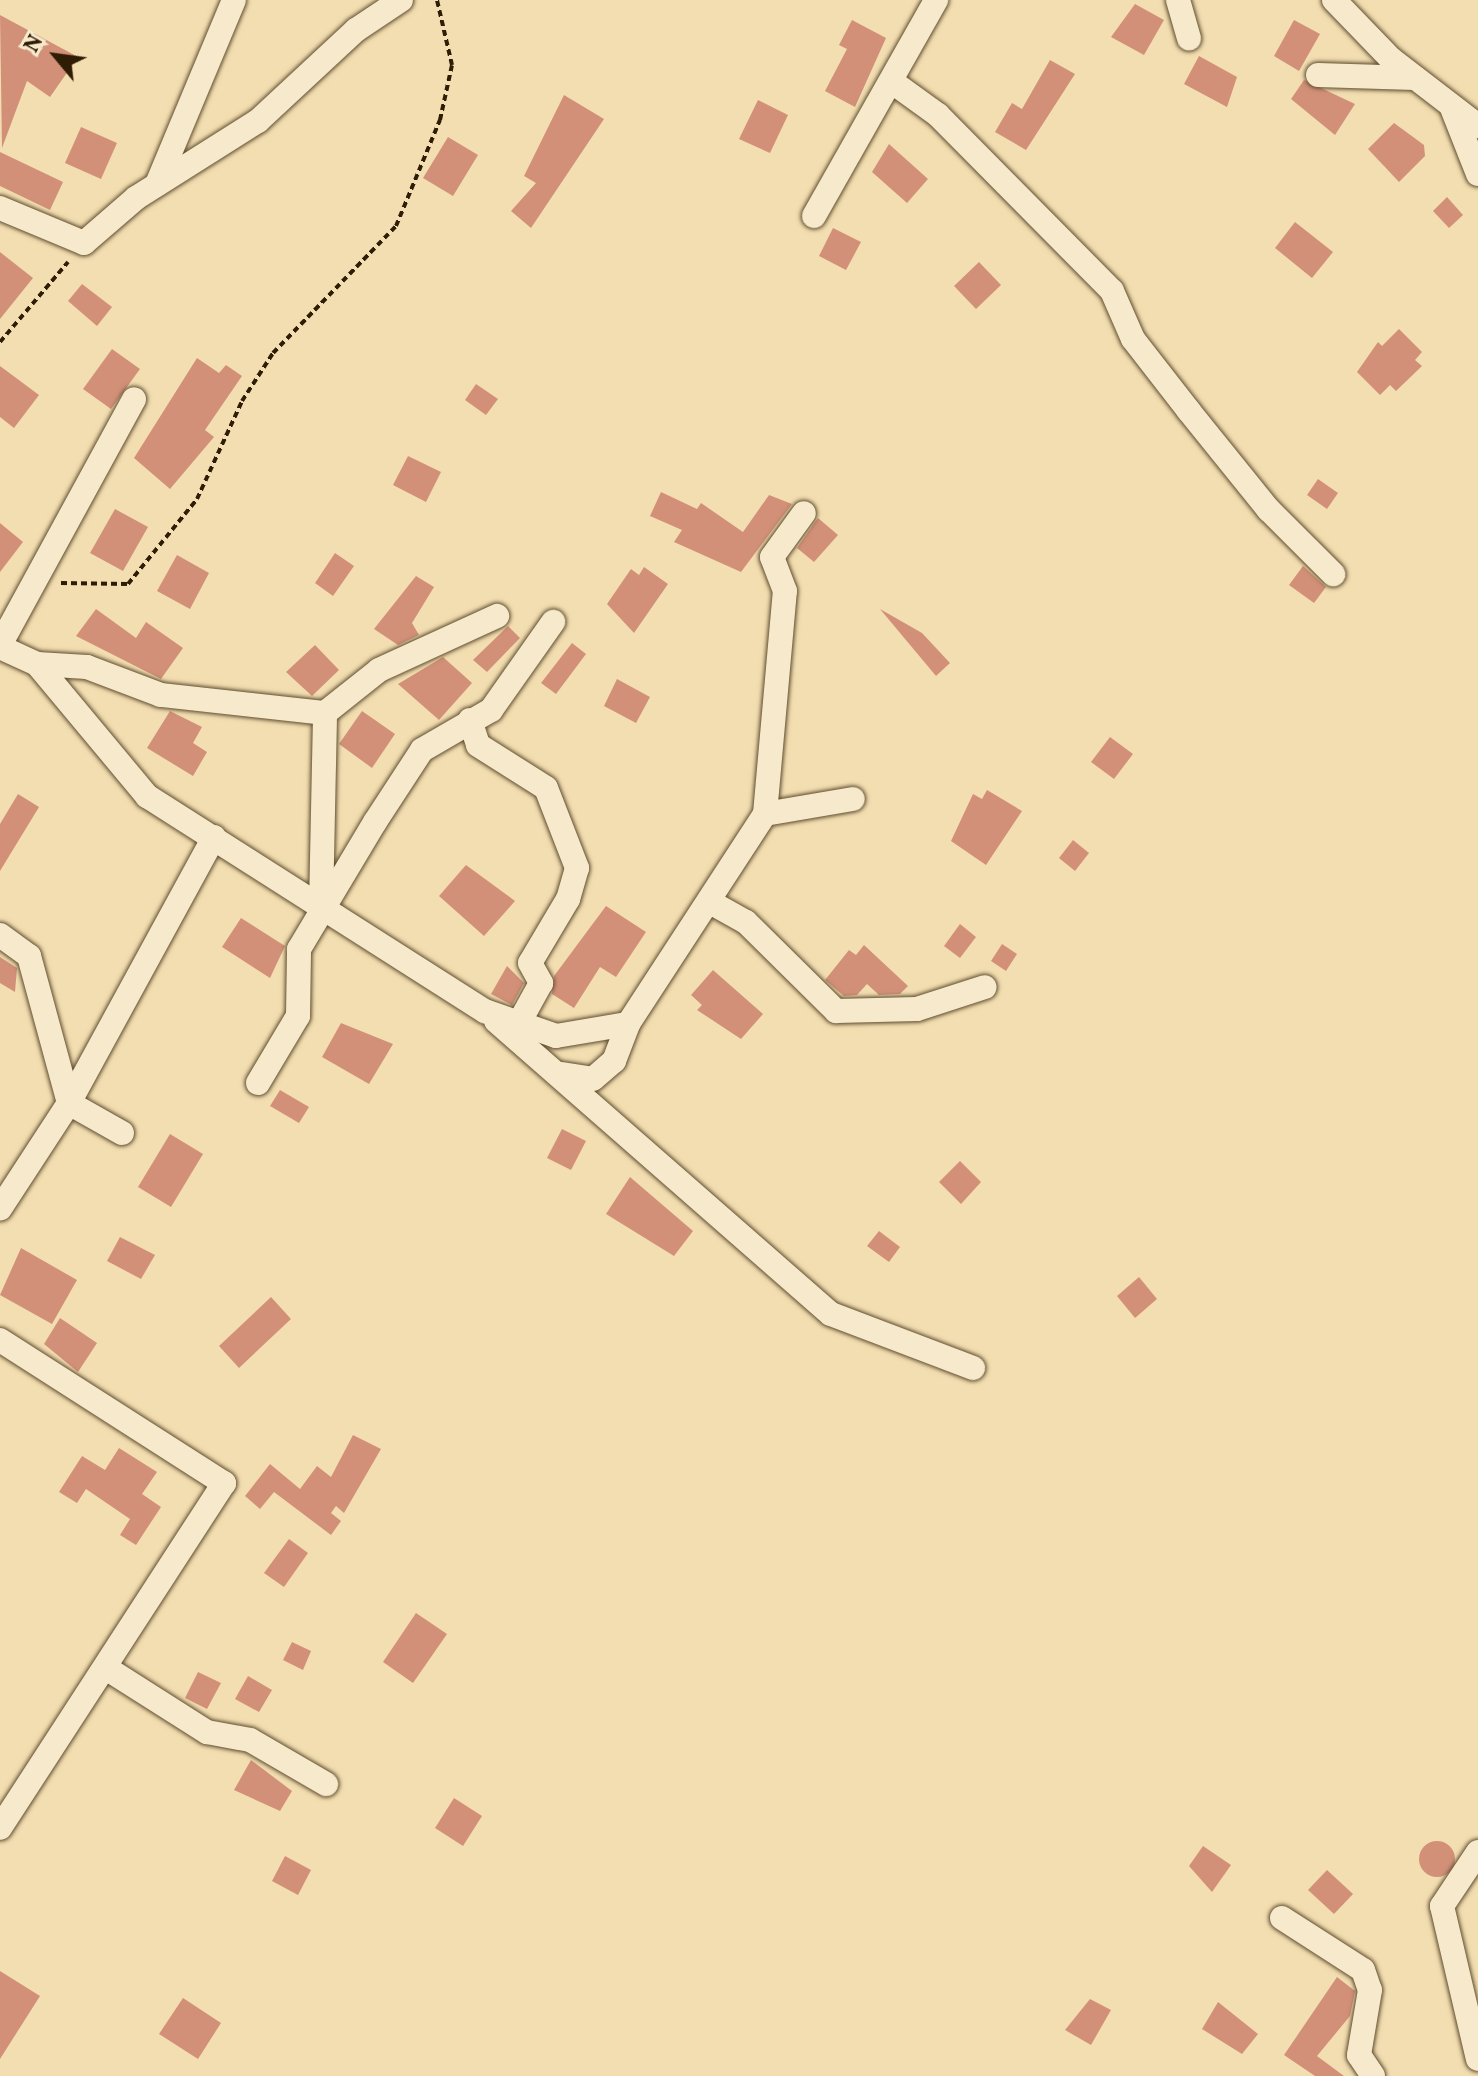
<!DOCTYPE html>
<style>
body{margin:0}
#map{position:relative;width:1478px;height:2076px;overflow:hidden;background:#f3deb1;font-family:Vollkorn,serif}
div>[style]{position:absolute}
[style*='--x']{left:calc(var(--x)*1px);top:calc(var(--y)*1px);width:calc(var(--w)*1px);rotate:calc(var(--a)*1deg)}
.building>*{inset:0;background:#d39079}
.round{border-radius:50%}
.path>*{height:4px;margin-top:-2px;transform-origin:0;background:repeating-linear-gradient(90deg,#2e1d04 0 6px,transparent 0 10px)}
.roads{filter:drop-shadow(0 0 2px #5f4d2f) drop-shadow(0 0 2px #5f4d2f)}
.street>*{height:24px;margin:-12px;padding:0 12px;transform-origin:12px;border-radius:12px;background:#f7eacc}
span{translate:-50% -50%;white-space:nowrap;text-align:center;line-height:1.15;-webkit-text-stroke:6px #f7eacc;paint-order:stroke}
.north{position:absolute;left:16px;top:16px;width:80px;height:80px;-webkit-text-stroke:6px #f7eacc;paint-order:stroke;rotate:299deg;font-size:22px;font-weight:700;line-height:32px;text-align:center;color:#2e1d04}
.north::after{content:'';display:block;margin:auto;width:28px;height:36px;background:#2e1d04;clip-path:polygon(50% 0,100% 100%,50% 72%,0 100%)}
</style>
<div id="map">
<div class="building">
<div style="clip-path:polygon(1135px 4px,1164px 20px,1144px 55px,1111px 37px)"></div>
<div style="clip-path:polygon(0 15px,78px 57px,50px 97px,27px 81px,2px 148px)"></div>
<div style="clip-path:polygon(852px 20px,886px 38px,855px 107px,825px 91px,847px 49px,839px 45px)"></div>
<div style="clip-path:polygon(1294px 20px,1320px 34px,1299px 71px,1274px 56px)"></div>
<div style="clip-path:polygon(1199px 56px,1237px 77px,1227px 107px,1184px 84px)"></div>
<div style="clip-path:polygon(1050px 60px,1075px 74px,1026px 150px,995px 132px,1012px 103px,1022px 109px)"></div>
<div style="clip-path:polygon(1304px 80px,1355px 104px,1335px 135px,1291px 99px)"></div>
<div style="clip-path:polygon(564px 95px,604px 119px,531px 228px,511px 211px,536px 183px,524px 176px)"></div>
<div style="clip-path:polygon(758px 100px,788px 115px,770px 153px,739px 139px)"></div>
<div style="clip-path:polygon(1394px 123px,1424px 145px,1425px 156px,1399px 182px,1368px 149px)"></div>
<div style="clip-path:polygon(81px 127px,117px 143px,101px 179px,65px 163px)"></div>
<div style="clip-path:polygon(448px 137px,478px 155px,453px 196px,423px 178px)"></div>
<div style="clip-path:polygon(889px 144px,928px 179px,907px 203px,872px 172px)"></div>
<div style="clip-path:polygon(0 152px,63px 182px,50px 210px,0 186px)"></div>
<div style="clip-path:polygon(1447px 197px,1463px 215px,1449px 228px,1433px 211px)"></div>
<div style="clip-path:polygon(1295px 222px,1333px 252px,1312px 278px,1275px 248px)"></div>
<div style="clip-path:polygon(833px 228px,861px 242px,846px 270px,819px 256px)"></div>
<div style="clip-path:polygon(0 252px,33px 278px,0 319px)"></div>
<div style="clip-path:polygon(979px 262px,1001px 285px,976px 309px,954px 286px)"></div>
<div style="clip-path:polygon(82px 284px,112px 307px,97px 326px,68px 301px)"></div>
<div style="clip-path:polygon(1399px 329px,1422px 352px,1415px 360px,1422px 366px,1396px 391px,1390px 385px,1380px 395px,1357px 372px,1378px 342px,1382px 346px)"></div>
<div style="clip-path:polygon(112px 349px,140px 369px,111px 409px,83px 389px)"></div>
<div style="clip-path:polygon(197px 358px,219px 373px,226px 365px,242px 376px,205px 430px,214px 437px,170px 489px,134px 458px)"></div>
<div style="clip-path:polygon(0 366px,39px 395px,14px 428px,0 417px)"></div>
<div style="clip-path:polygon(476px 384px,498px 399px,486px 415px,465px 400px)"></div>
<div style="clip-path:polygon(408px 456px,441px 472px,426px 502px,393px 485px)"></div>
<div style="clip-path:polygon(1318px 479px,1338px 493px,1327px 509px,1307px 495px)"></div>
<div style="clip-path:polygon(661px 492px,697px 509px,701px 503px,743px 532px,769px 495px,792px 504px,741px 572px,674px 542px,682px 530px,650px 516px)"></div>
<div style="clip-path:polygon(115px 509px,148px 527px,123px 571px,90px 553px)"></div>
<div style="clip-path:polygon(818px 518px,838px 535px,814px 562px,797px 548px)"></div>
<div style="clip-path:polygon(0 523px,23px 542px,0 572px)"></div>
<div style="clip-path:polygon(335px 553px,354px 566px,333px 596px,315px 583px)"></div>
<div style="clip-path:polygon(177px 555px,209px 573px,190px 609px,157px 591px)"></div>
<div style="clip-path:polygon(1303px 566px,1326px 587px,1314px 603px,1289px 585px)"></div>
<div style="clip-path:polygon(644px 567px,668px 584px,634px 633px,607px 604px,631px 569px,639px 575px)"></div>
<div style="clip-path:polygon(416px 576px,434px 587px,412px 623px,419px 635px,398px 645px,374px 629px)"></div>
<div style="clip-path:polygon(96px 609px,136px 638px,146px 622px,183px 648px,161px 679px,76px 636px)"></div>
<div style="clip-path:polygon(880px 609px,922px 633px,950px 663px,936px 676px)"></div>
<div style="clip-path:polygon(508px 626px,520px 638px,487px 672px,473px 660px)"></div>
<div style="clip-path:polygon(572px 643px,586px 654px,556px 694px,541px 683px)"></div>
<div style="clip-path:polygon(315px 645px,339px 670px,312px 696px,286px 672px)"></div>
<div style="clip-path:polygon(443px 657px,472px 683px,439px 720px,398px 684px)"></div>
<div style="clip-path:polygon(617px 679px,650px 697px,636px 723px,604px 706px)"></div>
<div style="clip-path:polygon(170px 711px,202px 727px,193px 743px,207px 752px,193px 776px,147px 748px)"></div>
<div style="clip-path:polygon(362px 711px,395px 734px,372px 768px,339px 744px)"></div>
<div style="clip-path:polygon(1110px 737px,1133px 754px,1114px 779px,1091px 762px)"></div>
<div style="clip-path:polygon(987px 790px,1022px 811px,986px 865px,951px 841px,973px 794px,982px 799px)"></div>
<div style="clip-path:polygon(18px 794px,39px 807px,0 871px,0 824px)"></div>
<div style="clip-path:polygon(1073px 840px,1089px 853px,1075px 871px,1059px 858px)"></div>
<div style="clip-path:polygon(466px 865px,515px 901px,484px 936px,439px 896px)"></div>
<div style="clip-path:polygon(606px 906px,646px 932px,616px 977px,600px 967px,574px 1008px,552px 994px,554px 976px)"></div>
<div style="clip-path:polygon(241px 918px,285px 946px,270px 978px,222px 947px)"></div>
<div style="clip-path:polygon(960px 924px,976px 937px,960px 958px,944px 946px)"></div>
<div style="clip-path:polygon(1002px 944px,1017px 954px,1006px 971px,991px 961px)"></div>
<div style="clip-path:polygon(864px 945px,908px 986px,900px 994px,879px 995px,867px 984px,857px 995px,844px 996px,825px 980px,849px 950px,856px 955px)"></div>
<div style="clip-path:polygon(0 957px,17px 968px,15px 992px,0 983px)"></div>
<div style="clip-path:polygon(507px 966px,524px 983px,512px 1005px,491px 994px)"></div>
<div style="clip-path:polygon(713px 970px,763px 1014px,741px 1039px,697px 1010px,702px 1005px,691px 995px)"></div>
<div style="clip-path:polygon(341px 1023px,393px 1044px,369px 1084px,322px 1057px)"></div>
<div style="clip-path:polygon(280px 1090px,309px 1107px,299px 1123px,270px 1106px)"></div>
<div style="clip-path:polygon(562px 1129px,586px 1141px,571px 1170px,547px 1158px)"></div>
<div style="clip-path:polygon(170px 1134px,203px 1154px,171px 1207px,138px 1187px)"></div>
<div style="clip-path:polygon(960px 1161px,981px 1182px,961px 1204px,939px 1182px)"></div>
<div style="clip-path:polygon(630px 1177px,693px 1231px,674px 1256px,606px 1214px)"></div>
<div style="clip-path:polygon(879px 1231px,900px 1247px,889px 1262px,867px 1246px)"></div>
<div style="clip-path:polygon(120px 1237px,155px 1255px,141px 1279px,107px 1261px)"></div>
<div style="clip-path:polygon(21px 1248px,77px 1280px,52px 1324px,0 1295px)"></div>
<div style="clip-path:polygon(1139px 1277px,1157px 1299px,1135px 1318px,1117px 1296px)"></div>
<div style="clip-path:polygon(271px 1297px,291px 1319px,239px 1368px,219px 1346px)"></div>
<div style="clip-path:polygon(60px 1318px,97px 1343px,78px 1372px,44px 1344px)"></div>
<div style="clip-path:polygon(353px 1435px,381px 1449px,344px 1513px,336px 1506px,331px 1513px,341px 1521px,331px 1535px,274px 1492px,260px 1509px,245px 1496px,270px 1464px,300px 1489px,317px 1466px,331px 1477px)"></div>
<div style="clip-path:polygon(119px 1448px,157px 1472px,142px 1494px,161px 1507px,136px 1545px,120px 1535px,130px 1519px,86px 1489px,77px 1503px,59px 1492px,82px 1456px,105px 1470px)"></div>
<div style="clip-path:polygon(289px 1539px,308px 1553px,284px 1587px,264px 1573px)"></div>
<div style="clip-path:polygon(416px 1613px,447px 1634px,413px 1683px,383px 1662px)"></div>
<div style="clip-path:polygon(292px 1642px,311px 1651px,303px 1670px,283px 1660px)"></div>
<div style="clip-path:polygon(198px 1672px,221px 1683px,207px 1709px,185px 1698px)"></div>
<div style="clip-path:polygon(248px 1676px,272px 1690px,259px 1712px,235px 1699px)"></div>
<div style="clip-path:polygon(251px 1760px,292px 1791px,280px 1811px,234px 1790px)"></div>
<div style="clip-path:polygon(454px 1798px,482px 1816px,463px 1846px,435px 1828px)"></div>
<div class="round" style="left:1419px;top:1841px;width:36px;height:36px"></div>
<div style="clip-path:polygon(1203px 1846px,1231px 1865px,1212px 1892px,1189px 1866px)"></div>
<div style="clip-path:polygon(285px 1856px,311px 1870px,298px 1895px,272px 1881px)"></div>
<div style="clip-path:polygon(1327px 1870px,1353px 1894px,1334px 1914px,1308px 1890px)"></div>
<div style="clip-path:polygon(0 1971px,40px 1996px,0 2059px)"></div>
<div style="clip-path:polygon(1337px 1977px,1355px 1991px,1350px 2016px,1317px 2056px,1344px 2076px,1315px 2076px,1284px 2055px)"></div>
<div style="clip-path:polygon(183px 1998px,221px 2023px,198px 2059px,159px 2034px)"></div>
<div style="clip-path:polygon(1090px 1999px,1111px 2010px,1091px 2045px,1065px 2030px)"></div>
<div style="clip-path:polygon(1218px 2002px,1258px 2034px,1242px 2054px,1202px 2029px)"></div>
</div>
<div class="path">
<div style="--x:0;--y:342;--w:105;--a:-49.6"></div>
<div style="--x:61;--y:583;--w:67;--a:0.9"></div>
<div style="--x:128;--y:584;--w:109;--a:-50.9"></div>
<div style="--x:197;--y:499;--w:108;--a:-65.3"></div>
<div style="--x:242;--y:401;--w:57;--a:-57.1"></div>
<div style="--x:273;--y:353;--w:177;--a:-45.9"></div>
<div style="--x:396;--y:226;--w:115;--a:-67.5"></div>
<div style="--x:440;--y:120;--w:56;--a:-77.7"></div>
<div style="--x:452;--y:65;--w:67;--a:-103"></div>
</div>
<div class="roads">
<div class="street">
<div style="--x:1178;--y:0;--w:40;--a:74"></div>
<div style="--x:1334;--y:0;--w:82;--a:46"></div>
<div style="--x:1391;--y:59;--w:110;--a:37.6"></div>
<div style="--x:1318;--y:75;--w:97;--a:1.8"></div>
<div style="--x:891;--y:81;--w:58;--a:35.9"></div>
<div style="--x:938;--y:115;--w:247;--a:45.3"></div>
<div style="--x:1112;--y:291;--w:52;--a:66.4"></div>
<div style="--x:1133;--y:339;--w:91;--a:52.1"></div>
<div style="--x:1189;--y:411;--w:127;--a:51.1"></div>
<div style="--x:1269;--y:510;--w:91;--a:45"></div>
<div style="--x:1452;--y:108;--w:71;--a:68.5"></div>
<div style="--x:157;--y:184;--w:199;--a:-67.3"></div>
<div style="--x:0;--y:208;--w:91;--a:22.6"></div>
<div style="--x:84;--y:243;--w:69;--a:-40.9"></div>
<div style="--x:136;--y:198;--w:144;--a:-32.3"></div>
<div style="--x:258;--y:121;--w:134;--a:-42.9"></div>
<div style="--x:356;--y:30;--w:54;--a:-33.7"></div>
<div style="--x:814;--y:216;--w:248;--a:-60.5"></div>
<div style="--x:0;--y:645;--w:280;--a:-61.4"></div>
<div style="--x:0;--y:647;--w:41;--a:24.7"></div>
<div style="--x:37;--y:664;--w:50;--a:3.4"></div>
<div style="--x:87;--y:667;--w:79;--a:20.7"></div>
<div style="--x:161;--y:695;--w:165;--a:6.3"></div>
<div style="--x:37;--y:664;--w:172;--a:50.2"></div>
<div style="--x:147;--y:796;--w:401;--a:32.5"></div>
<div style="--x:485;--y:1011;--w:75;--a:19.4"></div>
<div style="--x:556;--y:1036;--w:73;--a:-9.5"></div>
<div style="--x:628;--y:1024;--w:251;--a:-56.9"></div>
<div style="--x:765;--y:814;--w:89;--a:-9.7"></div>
<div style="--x:470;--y:720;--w:26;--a:72"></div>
<div style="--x:478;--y:745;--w:80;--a:32.3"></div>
<div style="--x:546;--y:788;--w:86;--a:68.8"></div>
<div style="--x:577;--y:868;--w:32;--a:106"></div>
<div style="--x:568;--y:899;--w:74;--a:120.7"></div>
<div style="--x:530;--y:963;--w:23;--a:61"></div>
<div style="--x:541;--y:983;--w:46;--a:118.8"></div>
<div style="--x:765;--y:814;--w:224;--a:-84.9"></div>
<div style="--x:785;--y:591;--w:36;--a:-111"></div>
<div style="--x:772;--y:557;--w:54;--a:-54"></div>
<div style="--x:710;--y:902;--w:41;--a:29.1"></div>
<div style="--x:746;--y:922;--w:127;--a:44.7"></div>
<div style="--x:836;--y:1011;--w:81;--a:-1.4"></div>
<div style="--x:917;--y:1009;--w:71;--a:-17.9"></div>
<div style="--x:321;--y:907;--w:194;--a:-88.8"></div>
<div style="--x:325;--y:713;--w:69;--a:-38.5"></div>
<div style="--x:379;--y:670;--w:130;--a:-24.6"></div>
<div style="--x:0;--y:935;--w:36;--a:36"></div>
<div style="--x:29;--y:956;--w:152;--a:74.8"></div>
<div style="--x:69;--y:1103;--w:126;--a:123.1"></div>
<div style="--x:496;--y:1021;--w:445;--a:41.2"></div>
<div style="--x:831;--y:1314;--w:152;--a:20.8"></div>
<div style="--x:562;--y:1074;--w:31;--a:9"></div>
<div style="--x:593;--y:1079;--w:28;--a:-41"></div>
<div style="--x:614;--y:1061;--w:40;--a:-69"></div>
<div style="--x:258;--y:1083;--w:78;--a:-59.2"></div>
<div style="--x:298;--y:1016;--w:67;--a:-89.1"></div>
<div style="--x:299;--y:949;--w:148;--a:-59.1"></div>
<div style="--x:375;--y:822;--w:86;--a:-56.9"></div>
<div style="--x:422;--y:750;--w:80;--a:-30.1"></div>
<div style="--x:491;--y:710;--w:108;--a:-54.8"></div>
<div style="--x:122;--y:1133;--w:61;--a:-150.5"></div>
<div style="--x:69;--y:1103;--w:303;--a:-61.4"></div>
<div style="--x:0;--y:1340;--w:266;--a:32.6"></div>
<div style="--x:224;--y:1483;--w:411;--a:123"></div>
<div style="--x:106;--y:1668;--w:120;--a:32.4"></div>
<div style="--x:207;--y:1732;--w:44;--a:10.5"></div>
<div style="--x:250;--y:1740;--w:88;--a:30.1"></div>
<div style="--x:1478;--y:1852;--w:65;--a:123.7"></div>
<div style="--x:1442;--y:1906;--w:157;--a:76.8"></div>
<div style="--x:1282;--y:1918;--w:96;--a:32.7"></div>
<div style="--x:1363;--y:1970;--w:21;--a:71"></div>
<div style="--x:1370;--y:1990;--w:66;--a:99.6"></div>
<div style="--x:1359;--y:2055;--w:25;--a:56"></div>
</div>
</div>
<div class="north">N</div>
</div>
